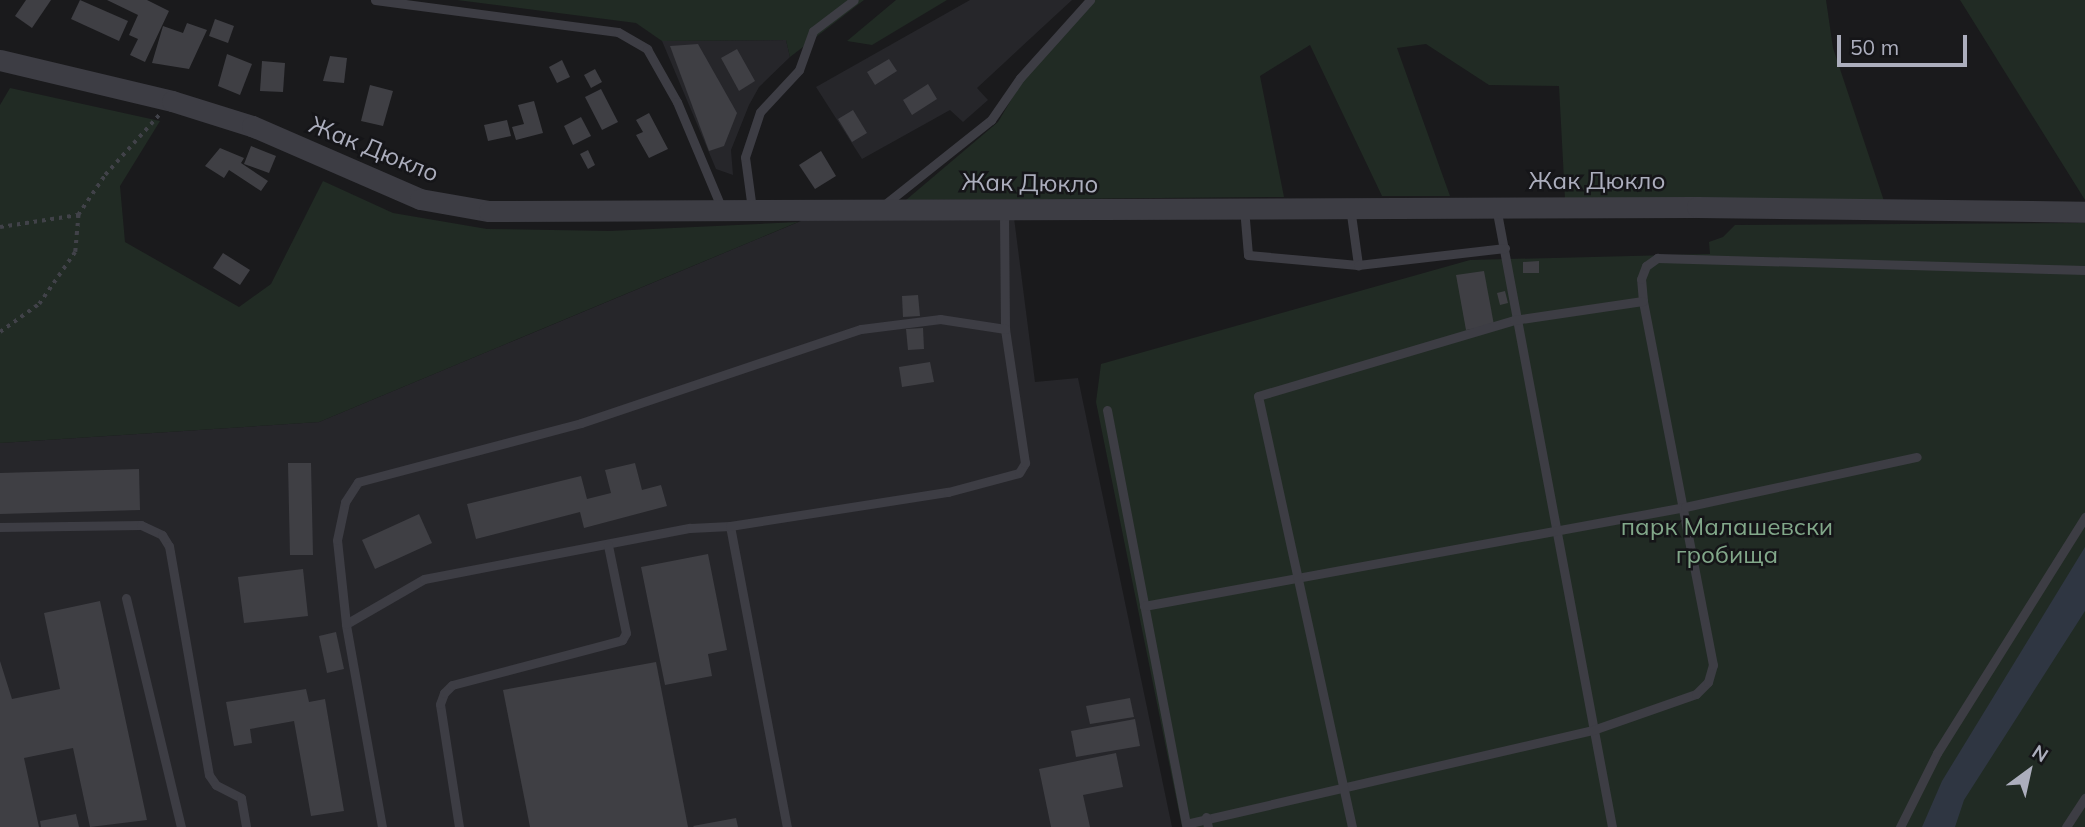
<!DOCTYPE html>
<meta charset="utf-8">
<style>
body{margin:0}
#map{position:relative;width:2085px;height:827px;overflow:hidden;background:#1a1a1c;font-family:Mulish,sans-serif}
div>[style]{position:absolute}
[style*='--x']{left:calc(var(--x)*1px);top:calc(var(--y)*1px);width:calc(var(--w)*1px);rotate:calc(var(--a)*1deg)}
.built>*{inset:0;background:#26262a}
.green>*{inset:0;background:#212b24}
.water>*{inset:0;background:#2f3642}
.building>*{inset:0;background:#3f3f44}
.path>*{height:3.5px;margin-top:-1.75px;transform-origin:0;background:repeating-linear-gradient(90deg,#414249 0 3.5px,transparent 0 8.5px)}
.service>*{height:9px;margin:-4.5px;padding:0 4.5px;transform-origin:4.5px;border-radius:4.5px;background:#3d3d44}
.tertiary>*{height:21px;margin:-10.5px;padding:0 10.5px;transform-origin:10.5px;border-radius:10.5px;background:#3d3d44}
span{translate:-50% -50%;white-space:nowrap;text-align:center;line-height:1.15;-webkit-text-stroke:5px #151518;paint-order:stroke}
.street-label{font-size:24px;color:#acaebd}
.park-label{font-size:24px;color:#82a88a}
.north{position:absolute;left:1994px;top:736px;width:70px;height:70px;-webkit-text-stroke:5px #151518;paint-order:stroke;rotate:33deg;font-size:19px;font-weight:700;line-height:28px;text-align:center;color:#acaebd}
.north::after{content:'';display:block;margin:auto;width:24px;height:32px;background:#acaebd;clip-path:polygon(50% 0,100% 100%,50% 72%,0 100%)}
.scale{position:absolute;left:1837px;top:35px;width:130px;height:32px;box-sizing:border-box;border:4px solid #acaebd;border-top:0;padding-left:9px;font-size:21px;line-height:24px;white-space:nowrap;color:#acaebd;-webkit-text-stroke:5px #151518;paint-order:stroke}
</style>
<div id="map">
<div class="built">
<div style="clip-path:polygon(970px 0,1072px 0,977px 88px,988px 100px,963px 122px,950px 110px,862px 159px,816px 87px)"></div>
<div style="clip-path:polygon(786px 40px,790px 57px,759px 87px,749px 105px,731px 150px,733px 175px,716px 169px,662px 41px)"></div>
<div style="clip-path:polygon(832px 208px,1013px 210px,1035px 382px,1078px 378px,1172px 827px,0 827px,0 443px,319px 422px)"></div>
</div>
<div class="green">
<div style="clip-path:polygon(457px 0,864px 0,790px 57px,786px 40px,662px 41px,636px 23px)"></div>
<div style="clip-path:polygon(896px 0,947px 0,872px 45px,847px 41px)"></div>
<div style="clip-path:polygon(1095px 0,1826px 0,1833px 48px,1884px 201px,1565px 199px,1559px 86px,1489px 85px,1426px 44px,1397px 48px,1450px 196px,1382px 196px,1310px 45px,1260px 76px,1284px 197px,906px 200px,998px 122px,1024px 78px)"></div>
<div style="clip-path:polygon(1960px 0,2085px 0,2085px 200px)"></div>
<div style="clip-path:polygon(10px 88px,160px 121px,120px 186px,125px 242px,239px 307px,271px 284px,323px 181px,393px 213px,487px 229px,610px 231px,798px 222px,319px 422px,0 443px,0 105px)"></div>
<div style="clip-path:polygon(2085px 223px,2085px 827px,1182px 827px,1096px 402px,1101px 364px,1470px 260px,1710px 254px,1709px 242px,1723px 237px,1735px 225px)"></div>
</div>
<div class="water">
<div style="clip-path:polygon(2085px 547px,2085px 611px,1964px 800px,1955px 827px,1922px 827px,1942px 781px)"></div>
</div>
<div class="building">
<div style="clip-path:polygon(26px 0,51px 0,32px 28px,15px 16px)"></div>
<div style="clip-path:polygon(80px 0,128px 21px,119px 41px,71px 19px)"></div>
<div style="clip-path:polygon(107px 0,147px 0,169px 11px,145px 62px,130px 55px,138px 39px,129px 35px,138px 15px)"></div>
<div style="clip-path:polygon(215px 19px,234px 26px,228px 43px,209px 36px)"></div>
<div style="clip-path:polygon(187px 23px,207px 30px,189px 69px,152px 63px,163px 26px,183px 33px)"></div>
<div style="clip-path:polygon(698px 44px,737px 113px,724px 146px,709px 151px,670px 46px)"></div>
<div style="clip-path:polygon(737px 49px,755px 81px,739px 91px,721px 58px)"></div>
<div style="clip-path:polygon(227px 54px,252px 64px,240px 95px,218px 86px)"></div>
<div style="clip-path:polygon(330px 56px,347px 58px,344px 83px,323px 81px)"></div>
<div style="clip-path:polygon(889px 59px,897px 71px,875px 85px,867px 72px)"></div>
<div style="clip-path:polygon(562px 60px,570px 77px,557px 83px,549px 67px)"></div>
<div style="clip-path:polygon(262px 61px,285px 63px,283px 92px,260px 91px)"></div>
<div style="clip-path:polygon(595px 69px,602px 82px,591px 88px,584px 75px)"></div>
<div style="clip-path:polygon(928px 84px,937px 99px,912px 115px,903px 100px)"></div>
<div style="clip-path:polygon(370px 85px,393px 91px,383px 126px,361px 121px)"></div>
<div style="clip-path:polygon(601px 89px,618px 122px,602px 130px,585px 97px)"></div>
<div style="clip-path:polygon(534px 101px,543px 133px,516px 140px,512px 127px,524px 124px,518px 105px)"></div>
<div style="clip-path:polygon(853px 110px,867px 133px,852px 142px,838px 119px)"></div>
<div style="clip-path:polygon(649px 113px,668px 149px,649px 158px,636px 135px,643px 132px,636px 120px)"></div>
<div style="clip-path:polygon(581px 117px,591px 136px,573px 145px,564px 126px)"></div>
<div style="clip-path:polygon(507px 120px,511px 136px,488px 141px,484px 125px)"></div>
<div style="clip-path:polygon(251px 146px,276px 156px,269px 173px,244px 164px)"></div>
<div style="clip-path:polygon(220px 148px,244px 158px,241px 163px,268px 181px,261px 191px,229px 170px,224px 178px,205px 166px)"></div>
<div style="clip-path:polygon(588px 150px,595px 165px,588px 169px,580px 154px)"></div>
<div style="clip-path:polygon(821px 151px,836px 176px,815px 189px,799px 165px)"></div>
<div style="clip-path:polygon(223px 253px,250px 270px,240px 285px,213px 268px)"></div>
<div style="clip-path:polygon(1539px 261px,1539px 273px,1523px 273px,1523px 262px)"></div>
<div style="clip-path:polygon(1484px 271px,1494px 325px,1466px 330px,1456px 275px)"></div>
<div style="clip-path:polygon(1505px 291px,1508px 303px,1500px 305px,1497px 293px)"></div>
<div style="clip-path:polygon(918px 295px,920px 316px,903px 317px,902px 296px)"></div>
<div style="clip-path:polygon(923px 328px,924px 349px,908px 350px,906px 329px)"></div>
<div style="clip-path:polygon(930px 362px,934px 382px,902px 387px,899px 367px)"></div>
<div style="clip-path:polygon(288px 463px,311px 463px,313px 555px,290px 555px)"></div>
<div style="clip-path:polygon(635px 463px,642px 490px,661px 485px,667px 506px,584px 528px,580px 512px,476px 539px,467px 504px,581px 476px,587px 499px,611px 493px,605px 470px)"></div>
<div style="clip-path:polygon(139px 469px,140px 510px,0 514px,0 473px)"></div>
<div style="clip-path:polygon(419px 514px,432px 543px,375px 569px,362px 540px)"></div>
<div style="clip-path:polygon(708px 554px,727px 650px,708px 654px,712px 676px,665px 685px,641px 567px)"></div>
<div style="clip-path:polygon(303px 569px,308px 616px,244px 623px,238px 577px)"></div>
<div style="clip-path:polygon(100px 601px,147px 820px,90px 827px,73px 748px,24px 758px,39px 827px,0 827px,0 661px,12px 699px,60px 689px,44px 613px)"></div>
<div style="clip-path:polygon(336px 632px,344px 669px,327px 673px,319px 636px)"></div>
<div style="clip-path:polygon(656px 662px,688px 827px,530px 827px,503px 690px)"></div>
<div style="clip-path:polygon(306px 689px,309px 702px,325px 699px,344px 811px,311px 816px,294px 721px,250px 729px,252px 743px,234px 746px,226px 702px)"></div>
<div style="clip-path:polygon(1130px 698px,1134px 717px,1090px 724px,1086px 706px)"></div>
<div style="clip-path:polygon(1135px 719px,1140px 746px,1076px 757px,1071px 731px)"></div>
<div style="clip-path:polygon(1116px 753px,1123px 787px,1083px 795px,1090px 827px,1051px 827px,1039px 769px)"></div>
<div style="clip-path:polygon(76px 814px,79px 827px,41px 827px,40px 821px)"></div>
<div style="clip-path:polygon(736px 818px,738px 827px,694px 827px,693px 826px)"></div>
</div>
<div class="path">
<div style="--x:0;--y:227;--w:79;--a:-8.7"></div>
<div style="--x:78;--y:215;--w:48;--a:-56"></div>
<div style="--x:105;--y:175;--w:81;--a:-48"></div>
<div style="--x:0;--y:332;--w:48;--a:-35.7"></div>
<div style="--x:39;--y:304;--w:63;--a:-55.3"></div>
<div style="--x:75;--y:252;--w:37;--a:-85"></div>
</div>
<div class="service">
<div style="--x:375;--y:0;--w:245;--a:7.5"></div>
<div style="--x:618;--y:32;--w:34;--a:30"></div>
<div style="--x:647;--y:49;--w:61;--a:60.5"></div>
<div style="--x:677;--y:102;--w:116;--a:67.2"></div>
<div style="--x:884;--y:205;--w:137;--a:-38.5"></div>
<div style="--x:991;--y:120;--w:51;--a:-55.4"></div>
<div style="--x:1020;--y:78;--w:105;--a:-48.1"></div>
<div style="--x:1350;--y:207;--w:59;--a:82.1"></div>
<div style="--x:1496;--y:207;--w:631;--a:79.4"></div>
<div style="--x:1244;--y:208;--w:47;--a:85.1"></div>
<div style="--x:1248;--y:255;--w:110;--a:5.2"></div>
<div style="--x:1358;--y:265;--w:148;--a:-6.6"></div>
<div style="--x:752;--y:209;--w:52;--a:-97.7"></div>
<div style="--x:745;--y:157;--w:47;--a:-71.6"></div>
<div style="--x:760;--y:112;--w:57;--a:-47.1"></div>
<div style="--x:799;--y:70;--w:41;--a:-70.3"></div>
<div style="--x:813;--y:31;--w:51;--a:-37.1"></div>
<div style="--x:1107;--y:410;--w:421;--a:79.2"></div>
<div style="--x:1186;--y:824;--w:418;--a:-13"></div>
<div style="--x:1593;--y:730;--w:109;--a:-19.3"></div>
<div style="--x:1696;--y:694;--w:17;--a:-45"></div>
<div style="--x:1708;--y:682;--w:18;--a:-74"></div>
<div style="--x:1713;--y:665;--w:371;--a:-100.9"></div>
<div style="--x:1643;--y:301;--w:22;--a:-95"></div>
<div style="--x:1641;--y:279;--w:14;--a:-69"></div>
<div style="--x:1646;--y:266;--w:14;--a:-36"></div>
<div style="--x:1657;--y:258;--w:428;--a:1.6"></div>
<div style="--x:730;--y:526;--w:306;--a:79.3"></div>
<div style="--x:0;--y:527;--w:141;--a:-0.8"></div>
<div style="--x:141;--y:525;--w:23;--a:25"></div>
<div style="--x:162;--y:535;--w:13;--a:58"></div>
<div style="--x:169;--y:546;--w:232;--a:80.1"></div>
<div style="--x:209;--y:775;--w:12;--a:55"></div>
<div style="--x:216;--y:785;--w:28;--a:27"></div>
<div style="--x:241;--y:798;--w:29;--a:80"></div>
<div style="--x:126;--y:598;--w:236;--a:76.5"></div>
<div style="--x:1144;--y:606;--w:550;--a:-10.37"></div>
<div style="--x:1685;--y:507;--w:237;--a:-12.2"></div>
<div style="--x:346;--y:624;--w:90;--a:-30"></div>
<div style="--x:424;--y:579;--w:271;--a:-10.9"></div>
<div style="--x:690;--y:528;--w:40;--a:-2.9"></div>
<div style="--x:730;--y:526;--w:221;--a:-8.9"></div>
<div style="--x:948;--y:492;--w:73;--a:-15"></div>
<div style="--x:1019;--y:473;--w:12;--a:-59"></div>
<div style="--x:1025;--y:463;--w:135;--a:-98.5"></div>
<div style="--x:1005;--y:329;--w:118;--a:-90.5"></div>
<div style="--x:1206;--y:817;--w:10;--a:79"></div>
<div style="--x:382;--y:827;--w:206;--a:-100.1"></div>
<div style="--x:346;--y:624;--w:84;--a:-96.1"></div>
<div style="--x:337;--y:540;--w:39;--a:-78"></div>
<div style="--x:345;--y:502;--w:24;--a:-57"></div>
<div style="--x:358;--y:482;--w:231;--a:-14.8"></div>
<div style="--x:581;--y:423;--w:295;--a:-18.6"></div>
<div style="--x:861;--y:329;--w:80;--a:-7.2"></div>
<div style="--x:940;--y:319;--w:66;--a:8.7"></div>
<div style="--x:459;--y:827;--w:124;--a:-98.8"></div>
<div style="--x:440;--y:704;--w:12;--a:-70"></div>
<div style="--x:444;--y:693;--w:11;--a:-45"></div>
<div style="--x:452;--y:685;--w:176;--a:-14.8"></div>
<div style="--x:622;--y:640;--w:8;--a:-60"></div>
<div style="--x:626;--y:633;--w:90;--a:-101.6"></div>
<div style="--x:1352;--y:827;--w:441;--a:-102.3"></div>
<div style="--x:1258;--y:396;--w:267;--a:-16.5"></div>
<div style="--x:1514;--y:320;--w:130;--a:-8.4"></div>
<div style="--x:1900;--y:827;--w:83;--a:-63.4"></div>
<div style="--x:1937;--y:753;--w:279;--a:-57.9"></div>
<div style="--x:2066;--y:827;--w:35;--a:-57"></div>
</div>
<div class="tertiary">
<div style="--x:0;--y:60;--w:177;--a:13.4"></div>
<div style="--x:172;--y:101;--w:84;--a:17.4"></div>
<div style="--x:252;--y:126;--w:183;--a:23.5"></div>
<div style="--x:420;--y:199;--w:70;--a:9.9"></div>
<div style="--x:489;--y:211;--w:1208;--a:-0.19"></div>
<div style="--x:1697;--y:207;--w:388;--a:0.7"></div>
</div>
<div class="street-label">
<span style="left:374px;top:149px;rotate:22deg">Жак Дюкло</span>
<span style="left:1597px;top:181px">Жак Дюкло</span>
<span style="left:1030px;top:183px;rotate:1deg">Жак Дюкло</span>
</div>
<div class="park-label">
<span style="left:1727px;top:541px">парк Малашевски<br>гробища</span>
</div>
<div class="north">N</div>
<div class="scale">50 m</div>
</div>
